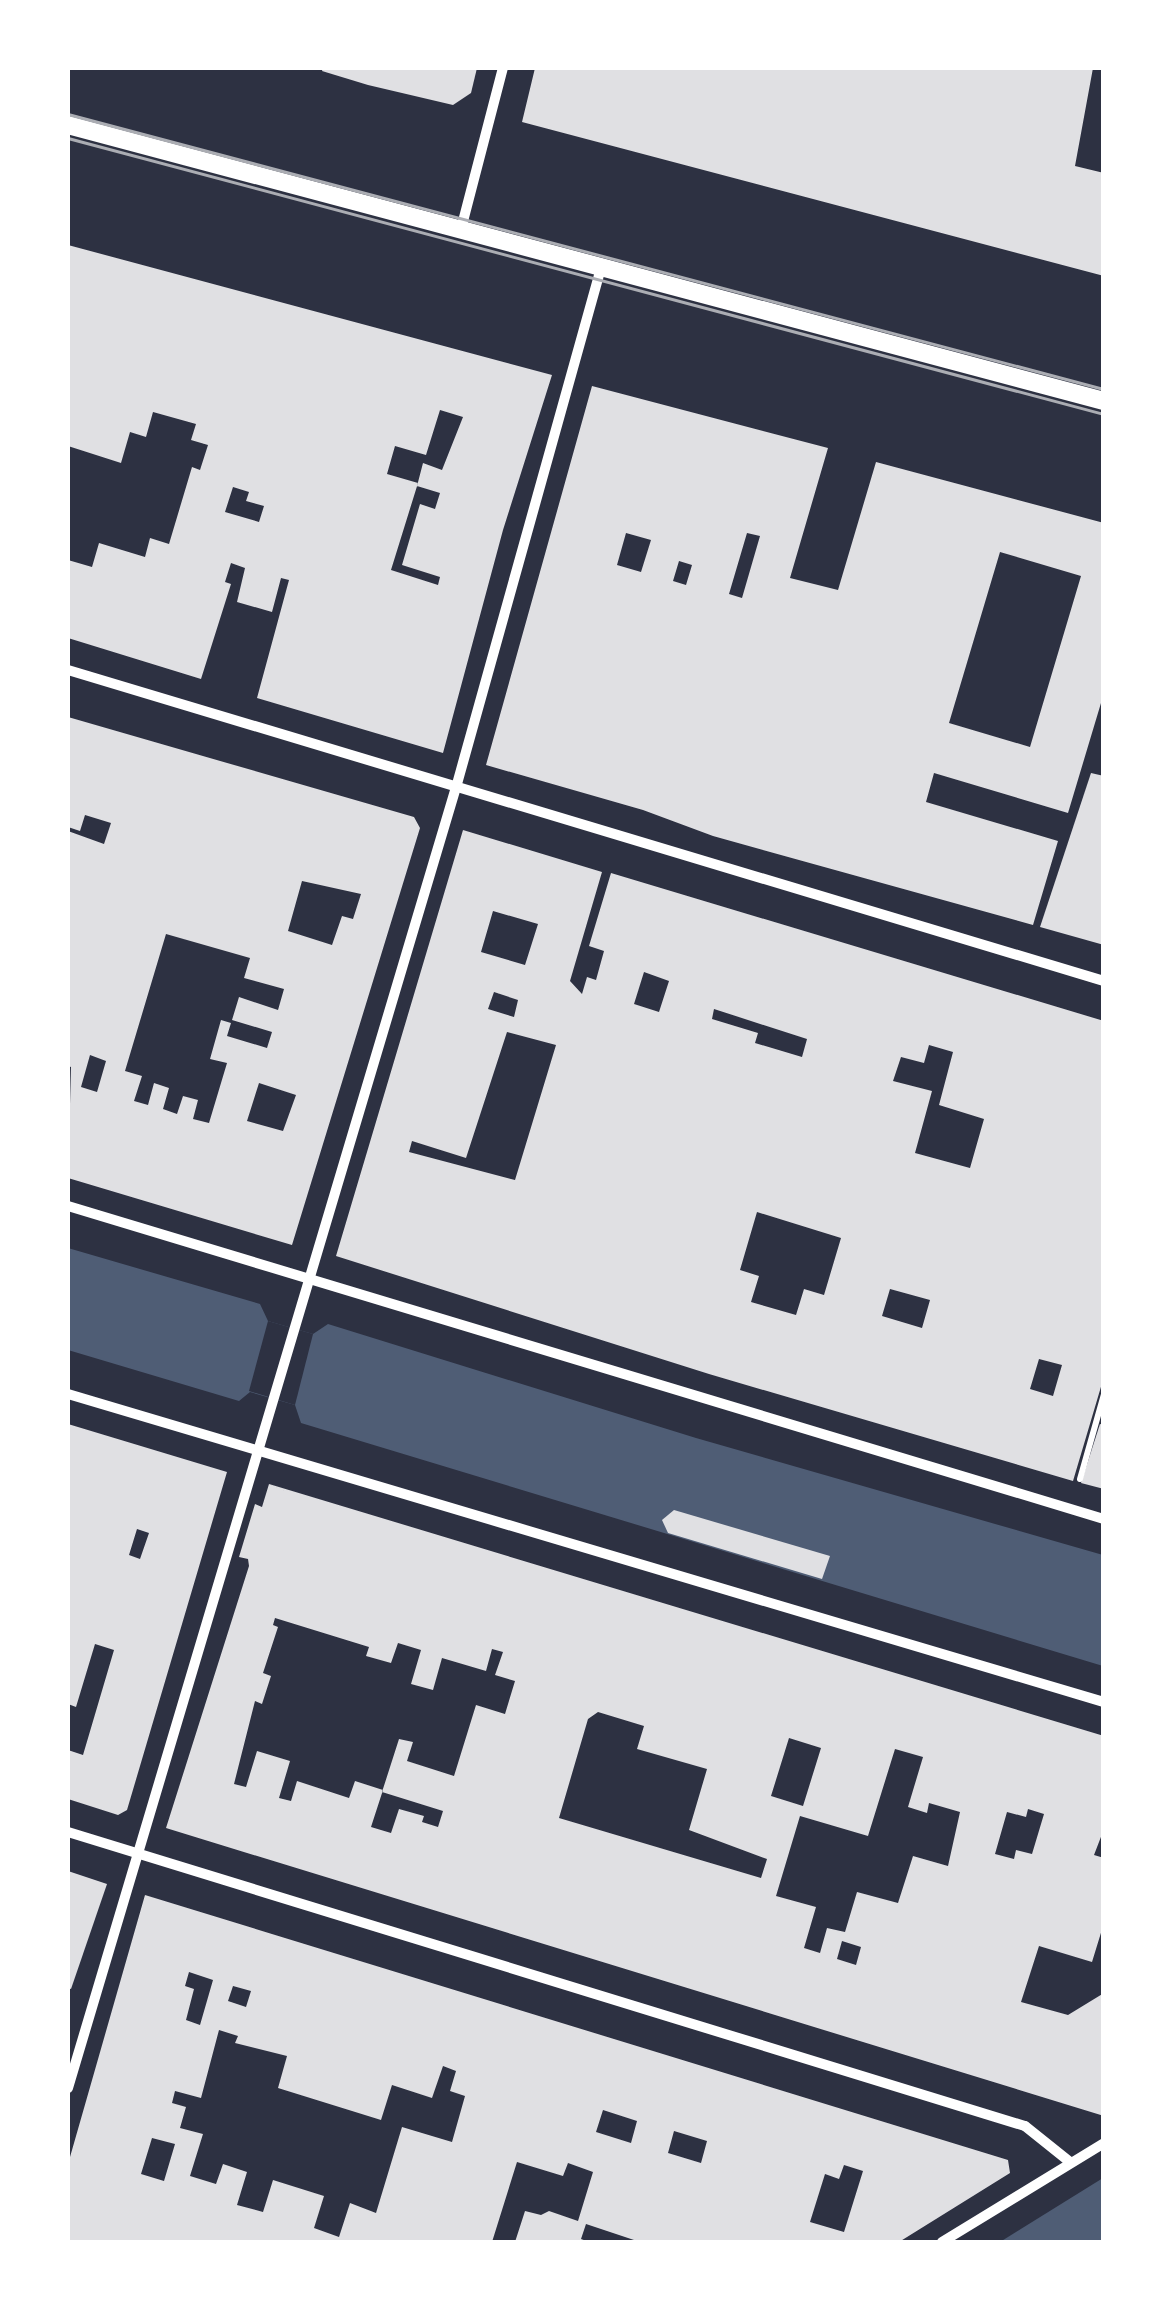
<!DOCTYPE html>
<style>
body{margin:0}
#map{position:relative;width:1171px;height:2310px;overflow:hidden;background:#2d3142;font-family:"Alegreya Sans",sans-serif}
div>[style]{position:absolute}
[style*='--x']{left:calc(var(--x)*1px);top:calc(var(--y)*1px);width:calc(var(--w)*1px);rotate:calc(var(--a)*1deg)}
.water>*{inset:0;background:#4f5d75}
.pier>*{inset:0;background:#2d3142}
.building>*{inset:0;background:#e0e0e3}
.path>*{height:6px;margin:-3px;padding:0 3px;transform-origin:3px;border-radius:3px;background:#fff}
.minor>*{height:10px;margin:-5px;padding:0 5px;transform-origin:5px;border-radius:5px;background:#fff}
.tertiary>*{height:18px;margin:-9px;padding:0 9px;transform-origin:9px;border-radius:9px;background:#fff}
.tram>*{height:2.5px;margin:-1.25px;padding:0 1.25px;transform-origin:1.25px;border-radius:1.25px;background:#abadb3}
span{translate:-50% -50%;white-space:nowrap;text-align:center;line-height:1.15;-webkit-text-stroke:9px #fff;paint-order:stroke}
.frame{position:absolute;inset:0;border:70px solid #fff;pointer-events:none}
</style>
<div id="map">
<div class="water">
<div style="clip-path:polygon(68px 1248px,260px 1304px,268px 1321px,313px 1334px,328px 1324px,696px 1438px,1103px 1555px,1103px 1666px,301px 1423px,295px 1405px,250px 1392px,239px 1401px,68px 1350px)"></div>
<div style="clip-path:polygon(1103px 2178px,1103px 2242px,1000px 2242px)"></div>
</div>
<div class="pier">
<div style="clip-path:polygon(268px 1321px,313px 1334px,295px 1405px,249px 1391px)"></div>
</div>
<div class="building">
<div style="clip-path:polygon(323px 68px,477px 68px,471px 93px,453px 105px,368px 85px,322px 71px)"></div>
<div style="clip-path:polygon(535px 68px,1093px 68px,1075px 166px,1104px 173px,1104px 276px,522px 122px)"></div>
<div style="clip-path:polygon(evenodd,68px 245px,552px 375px,503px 530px,443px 753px,257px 698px,289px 580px,281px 578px,272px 612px,237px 602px,245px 568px,231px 563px,225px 582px,231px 584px,201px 679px,68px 638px,68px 560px,92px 567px,99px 543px,145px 557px,150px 538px,169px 544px,192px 467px,200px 470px,208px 445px,191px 440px,196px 424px,153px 412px,146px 437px,130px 432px,121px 463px,68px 446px,68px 245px,440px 410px,463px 417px,442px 470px,423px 463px,417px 486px,440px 493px,435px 509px,420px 504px,402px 565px,440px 577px,438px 585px,391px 570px,418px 483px,387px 474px,395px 446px,426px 455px,440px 410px,68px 245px,233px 487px,249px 492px,246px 501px,264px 506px,259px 522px,225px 512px,233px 487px)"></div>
<div style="clip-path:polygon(evenodd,592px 386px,828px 448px,790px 578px,838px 590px,876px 462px,1104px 523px,1104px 693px,1068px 813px,934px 773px,926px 802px,1058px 841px,1033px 925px,713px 836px,643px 810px,486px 765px,592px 386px,626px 533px,651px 540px,641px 572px,617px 565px,626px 533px,592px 386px,747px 533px,760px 536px,742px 598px,729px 594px,747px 533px,592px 386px,1000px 552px,1081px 576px,1030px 747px,949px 723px,1000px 552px,592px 386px,679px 561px,692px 565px,686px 585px,673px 581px,679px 561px)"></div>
<div style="clip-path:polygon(evenodd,68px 717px,414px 817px,420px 828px,292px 1245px,68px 1178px,71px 1067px,68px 1066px,68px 831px,104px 844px,111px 823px,85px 815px,80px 831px,68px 827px,68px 717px,302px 881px,361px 894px,353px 919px,342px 916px,332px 945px,288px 931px,302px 881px,68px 717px,166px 934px,250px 958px,244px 978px,284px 989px,278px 1010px,239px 997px,232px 1020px,272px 1032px,267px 1048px,227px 1036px,231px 1023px,221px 1020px,210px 1059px,227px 1063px,209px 1123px,193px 1119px,198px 1100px,183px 1096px,177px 1114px,163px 1109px,169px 1088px,154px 1083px,148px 1105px,134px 1101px,142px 1076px,125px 1071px,166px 934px,68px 717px,90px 1055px,106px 1061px,97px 1092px,81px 1087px,90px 1055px,68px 717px,259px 1083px,296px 1095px,283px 1131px,247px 1121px,259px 1083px)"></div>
<div style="clip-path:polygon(1091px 773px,1104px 776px,1104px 945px,1040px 927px)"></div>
<div style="clip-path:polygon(evenodd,463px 830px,602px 872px,570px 981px,582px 994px,587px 977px,596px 980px,604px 951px,589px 946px,611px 873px,1104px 1021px,1103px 1380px,1073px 1481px,709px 1374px,336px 1256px,463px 830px,493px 911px,538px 924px,525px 965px,481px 952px,493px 911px,463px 830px,644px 972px,669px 981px,659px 1012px,634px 1004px,644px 972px,463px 830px,494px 992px,518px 1000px,514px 1017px,488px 1009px,494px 992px,463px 830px,714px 1009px,807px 1039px,802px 1057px,755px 1043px,758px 1033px,712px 1019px,714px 1009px,463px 830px,507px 1032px,556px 1045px,515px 1180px,409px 1152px,412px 1141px,466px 1158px,507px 1032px,463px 830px,929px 1045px,953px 1052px,939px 1105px,984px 1119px,970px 1168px,915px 1153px,932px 1091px,893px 1081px,901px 1057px,924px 1063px,929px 1045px,463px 830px,757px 1212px,841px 1238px,824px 1295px,804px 1289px,796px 1315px,751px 1302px,759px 1276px,740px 1270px,757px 1212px,463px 830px,890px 1289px,930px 1300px,922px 1328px,882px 1316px,890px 1289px,463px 830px,1039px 1359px,1062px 1365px,1053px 1396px,1030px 1389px,1039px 1359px)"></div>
<div style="clip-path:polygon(evenodd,68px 1424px,227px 1472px,127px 1810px,118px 1815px,68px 1799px,68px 1750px,83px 1755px,114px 1650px,95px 1644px,76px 1707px,68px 1704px,68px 1424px,137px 1529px,149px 1533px,140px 1559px,129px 1555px,137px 1529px)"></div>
<div style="clip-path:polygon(1100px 1424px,1104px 1425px,1104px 1489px,1081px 1483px)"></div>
<div style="clip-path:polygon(evenodd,269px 1484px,1104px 1736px,1104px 1829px,1094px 1855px,1104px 1858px,1104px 1923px,1092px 1962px,1039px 1946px,1021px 2002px,1068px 2015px,1104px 1993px,1104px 2116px,166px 1828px,249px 1566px,248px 1559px,239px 1557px,255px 1504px,262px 1507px,269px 1484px,275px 1618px,369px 1647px,366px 1656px,391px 1663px,398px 1643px,421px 1650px,411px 1684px,433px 1690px,442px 1658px,486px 1671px,492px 1649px,503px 1652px,495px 1675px,515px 1681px,505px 1714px,476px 1705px,454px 1776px,407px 1761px,413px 1742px,399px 1739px,382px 1792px,443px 1811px,438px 1827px,422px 1822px,424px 1816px,399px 1809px,391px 1833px,371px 1827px,383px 1790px,355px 1781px,349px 1798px,297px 1781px,291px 1801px,279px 1798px,290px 1761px,257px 1751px,246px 1787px,234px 1784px,255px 1701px,262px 1704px,271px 1676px,263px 1673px,278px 1627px,273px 1625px,275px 1618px,269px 1484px,598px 1712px,644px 1726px,637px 1749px,707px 1769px,689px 1830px,767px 1859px,761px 1878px,559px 1818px,588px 1719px,598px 1712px,269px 1484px,789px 1738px,821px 1748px,803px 1806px,771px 1796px,789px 1738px,269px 1484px,895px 1749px,923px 1757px,908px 1807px,927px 1813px,929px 1803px,960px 1812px,948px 1866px,913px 1856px,898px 1903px,857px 1892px,845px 1932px,827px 1928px,820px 1953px,804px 1948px,816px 1907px,776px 1896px,800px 1816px,868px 1836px,895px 1749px,269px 1484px,1028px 1809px,1044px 1814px,1032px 1854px,1016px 1850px,1014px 1859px,995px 1854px,1007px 1812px,1026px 1817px,1028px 1809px,269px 1484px,842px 1941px,861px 1947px,856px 1965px,837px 1959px,842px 1941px)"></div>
<div style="clip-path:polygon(674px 1510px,830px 1556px,822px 1579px,668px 1533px,662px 1520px)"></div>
<div style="clip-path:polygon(68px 1871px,107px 1884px,71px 1989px,68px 1988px)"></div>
<div style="clip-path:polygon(evenodd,145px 1895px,1008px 2160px,1010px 2173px,899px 2242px,640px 2242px,586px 2224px,581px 2239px,589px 2242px,515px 2242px,525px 2211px,541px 2215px,549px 2211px,578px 2221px,593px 2172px,568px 2163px,563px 2176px,517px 2162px,492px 2242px,68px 2242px,68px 2164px,145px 1895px,189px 1972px,213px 1980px,200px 2025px,186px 2020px,194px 1989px,185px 1986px,189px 1972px,145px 1895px,233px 1986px,251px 1991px,246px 2007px,228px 2001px,233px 1986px,145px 1895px,219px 2030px,238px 2036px,235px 2043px,287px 2056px,278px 2088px,381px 2120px,392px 2085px,432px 2098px,443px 2066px,456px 2071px,450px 2091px,465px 2096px,452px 2142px,402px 2127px,376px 2213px,350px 2203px,339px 2237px,314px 2228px,324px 2196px,273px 2180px,263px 2212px,237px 2205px,247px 2172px,223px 2164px,216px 2184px,190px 2176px,203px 2134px,180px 2128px,186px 2107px,172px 2103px,175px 2091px,201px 2098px,219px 2030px,145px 1895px,603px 2110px,637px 2121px,631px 2143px,596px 2132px,603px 2110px,145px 1895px,674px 2131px,707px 2141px,701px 2163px,668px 2153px,674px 2131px,145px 1895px,152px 2138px,175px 2144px,164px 2181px,141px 2174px,152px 2138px,145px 1895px,844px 2165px,863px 2171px,844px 2232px,810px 2222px,825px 2174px,839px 2179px,844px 2165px)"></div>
</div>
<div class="path">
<div style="--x:1080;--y:1479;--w:88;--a:-74.2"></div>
</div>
<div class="minor">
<div style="--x:461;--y:229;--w:166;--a:-75.4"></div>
<div style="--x:68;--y:670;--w:1082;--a:16.71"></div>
<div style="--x:68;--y:1206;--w:1082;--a:16.81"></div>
<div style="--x:68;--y:1394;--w:1081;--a:16.56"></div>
<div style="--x:68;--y:1832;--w:1001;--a:17.08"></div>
<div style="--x:1025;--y:2126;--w:58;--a:38.7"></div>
<div style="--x:68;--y:2088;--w:1361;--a:-73.39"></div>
<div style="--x:457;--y:784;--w:536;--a:-74.41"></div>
<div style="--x:942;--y:2242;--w:190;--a:-31.4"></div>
</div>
<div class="tertiary">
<div style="--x:68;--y:125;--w:1072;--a:14.92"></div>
</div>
<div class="tram">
<div style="--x:68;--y:114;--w:1072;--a:14.87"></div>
<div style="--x:68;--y:138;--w:1072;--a:14.92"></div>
</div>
<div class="frame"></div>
</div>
